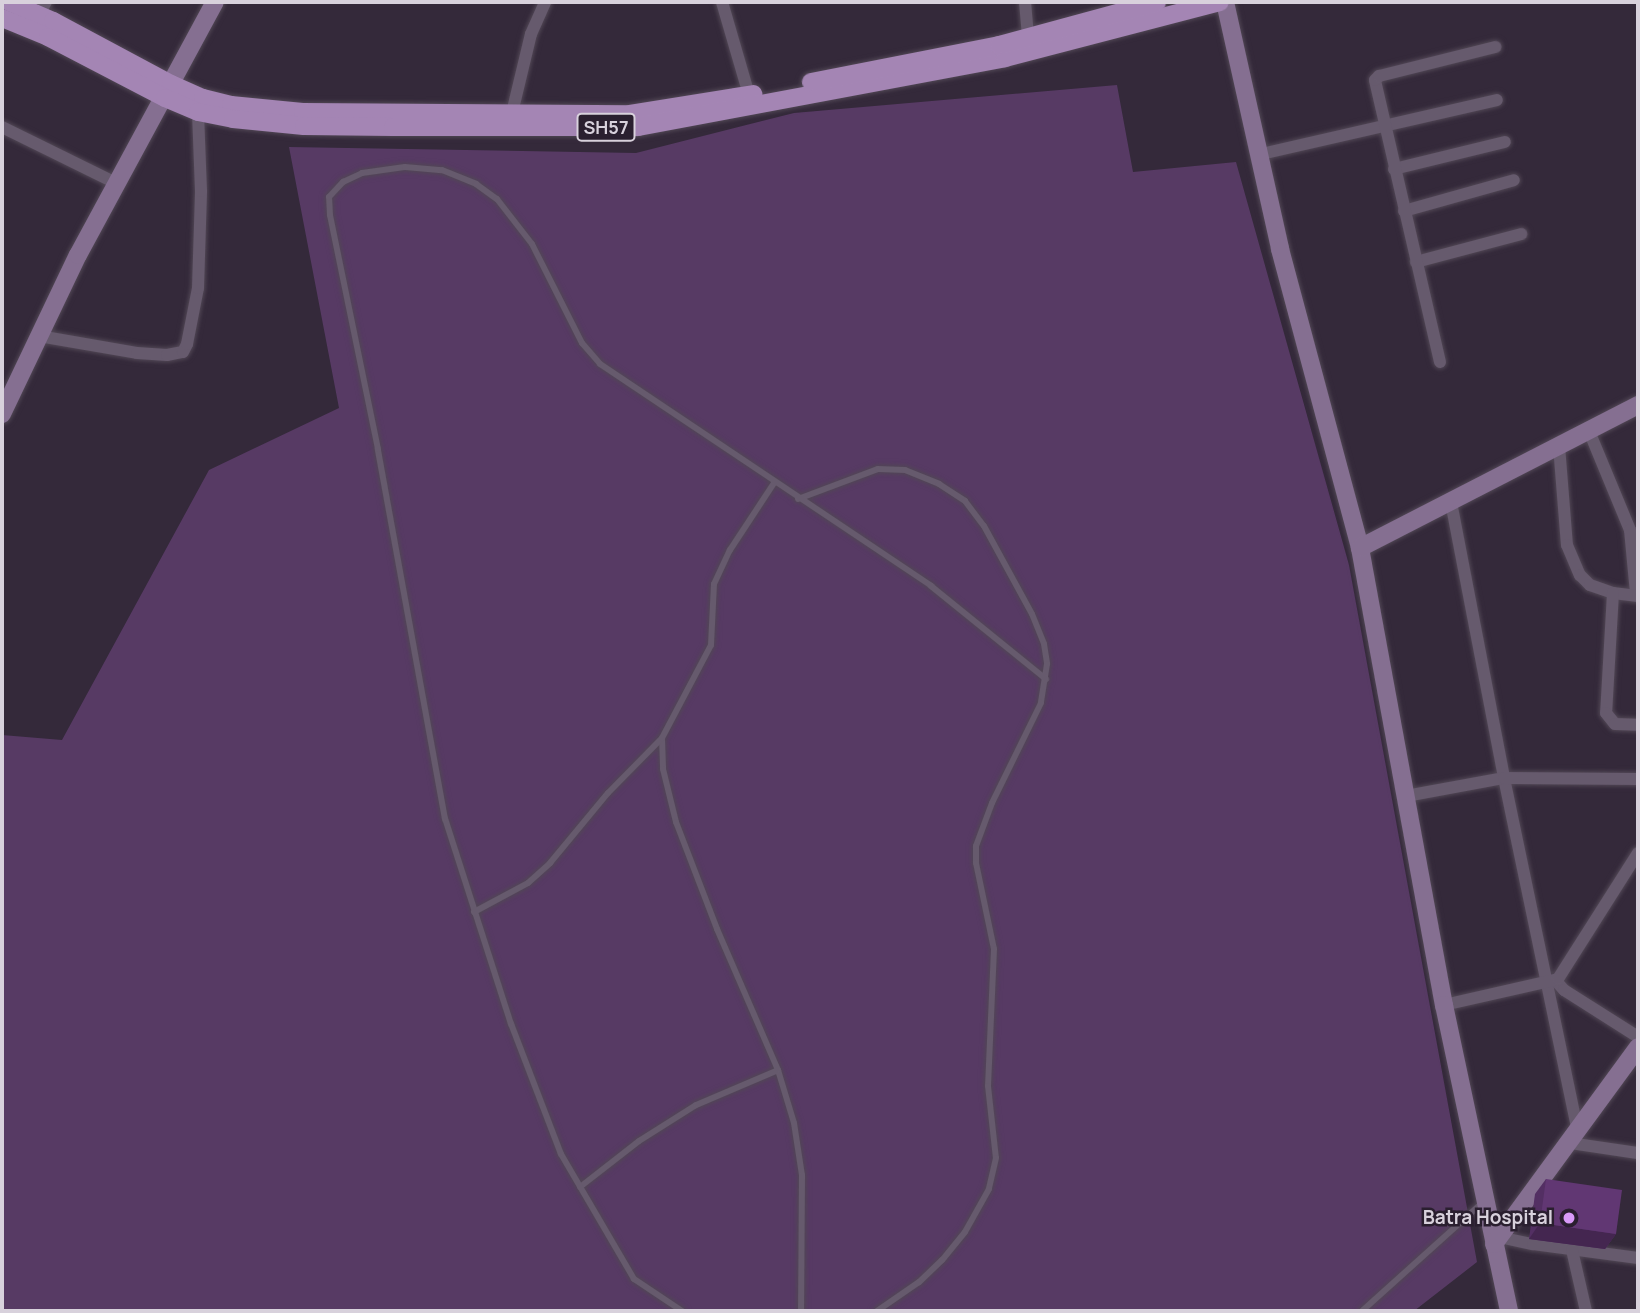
<!DOCTYPE html>
<style>
body{margin:0}
#map{position:relative;width:1640px;height:1313px;overflow:hidden;background:#34293a;font-family:Manrope,sans-serif}
div>[style]{position:absolute}
[style*='--x']{left:calc(var(--x)*1px);top:calc(var(--y)*1px);width:calc(var(--w)*1px);rotate:calc(var(--a)*1deg)}
.green>*{inset:0;background:#573a64}
.roads{filter:drop-shadow(0 0 2px #514755) drop-shadow(0 0 2px #514755)}
.lane>*{height:6px;margin:-3px;padding:0 3px;transform-origin:3px;border-radius:3px;background:#665a6d}
.street>*{height:12px;margin:-6px;padding:0 6px;transform-origin:6px;border-radius:6px;background:#665a6d}
.secondary>*{height:18px;margin:-9px;padding:0 9px;transform-origin:9px;border-radius:9px;background:#856f91}
.primary>*{height:18px;margin:-9px;padding:0 9px;transform-origin:9px;border-radius:9px;background:#a485b4}
.wall>*{inset:0;background:#532f63}
.shaded-wall>*{inset:0;background:#442650}
.building>*{inset:0;background:#613773}
.dots>*{width:19px;height:19px;translate:-50% -50%;box-sizing:border-box;border:4px solid #2a1f2f;border-radius:50%}
span{translate:-50% -50%;white-space:nowrap;text-align:center;line-height:1.15;-webkit-text-stroke:5px #2a1f2f;paint-order:stroke}
.shield-label span{padding:2px 5px;background:#2a1f2f;border:2px solid;border-radius:5px;-webkit-text-stroke-width:0}
.shield-label{font-size:18px;color:#d8d1dc;font-weight:700}
.poi-label{font-size:19px;color:#d8d1dc;font-weight:700}
.right{translate:-100% -50%;text-align:right}
.frame{position:absolute;inset:0;border:4px solid #d8d1dc;pointer-events:none}
</style>
<div id="map">
<div class="green">
<div style="clip-path:polygon(1117px 85px,1133px 172px,1236px 162px,1349px 565px,1477px 1262px,1414px 1311px,2px 1311px,2px 735px,62px 740px,209px 470px,339px 408px,289px 147px,636px 153px,794px 113px)"></div>
</div>
<div class="roads">
<div class="lane">
<div style="--x:798;--y:499;--w:85;--a:-20.6"></div>
<div style="--x:878;--y:469;--w:27;--a:2"></div>
<div style="--x:905;--y:470;--w:37;--a:22"></div>
<div style="--x:939;--y:484;--w:31;--a:33"></div>
<div style="--x:965;--y:501;--w:31;--a:53"></div>
<div style="--x:984;--y:526;--w:100;--a:61.4"></div>
<div style="--x:1032;--y:614;--w:32;--a:68"></div>
<div style="--x:1044;--y:644;--w:20;--a:81"></div>
<div style="--x:1047;--y:664;--w:39;--a:99"></div>
<div style="--x:1041;--y:703;--w:111;--a:116.1"></div>
<div style="--x:992;--y:803;--w:46;--a:110.4"></div>
<div style="--x:976;--y:846;--w:17;--a:90"></div>
<div style="--x:976;--y:863;--w:88;--a:78.2"></div>
<div style="--x:994;--y:949;--w:137;--a:92.5"></div>
<div style="--x:988;--y:1086;--w:72;--a:83.7"></div>
<div style="--x:996;--y:1158;--w:32;--a:103"></div>
<div style="--x:989;--y:1189;--w:49;--a:119.2"></div>
<div style="--x:965;--y:1232;--w:36;--a:129"></div>
<div style="--x:942;--y:1260;--w:32;--a:136"></div>
<div style="--x:919;--y:1282;--w:51;--a:145.4"></div>
<div style="--x:662;--y:738;--w:31;--a:88"></div>
<div style="--x:663;--y:769;--w:55;--a:76.2"></div>
<div style="--x:676;--y:822;--w:115;--a:69"></div>
<div style="--x:717;--y:929;--w:154;--a:66.6"></div>
<div style="--x:778;--y:1070;--w:55;--a:73.2"></div>
<div style="--x:794;--y:1123;--w:53;--a:81.3"></div>
<div style="--x:802;--y:1175;--w:136;--a:90.4"></div>
<div style="--x:474;--y:912;--w:61;--a:-28.2"></div>
<div style="--x:528;--y:883;--w:30;--a:-42"></div>
<div style="--x:550;--y:863;--w:91;--a:-50.4"></div>
<div style="--x:608;--y:793;--w:77;--a:-45.5"></div>
<div style="--x:662;--y:738;--w:105;--a:-62.2"></div>
<div style="--x:711;--y:645;--w:61;--a:-87.2"></div>
<div style="--x:714;--y:584;--w:38;--a:-65"></div>
<div style="--x:730;--y:550;--w:80;--a:-56.7"></div>
<div style="--x:580;--y:1187;--w:75;--a:-37.9"></div>
<div style="--x:639;--y:1141;--w:67;--a:-32.3"></div>
<div style="--x:696;--y:1105;--w:89;--a:-23.1"></div>
<div style="--x:682;--y:1311;--w:58;--a:-146.3"></div>
<div style="--x:634;--y:1279;--w:145;--a:-120.3"></div>
<div style="--x:561;--y:1154;--w:139;--a:-111"></div>
<div style="--x:511;--y:1024;--w:215;--a:-107.8"></div>
<div style="--x:445;--y:819;--w:376;--a:-100.3"></div>
<div style="--x:378;--y:449;--w:239;--a:-101.6"></div>
<div style="--x:330;--y:215;--w:18;--a:-93"></div>
<div style="--x:329;--y:197;--w:21;--a:-47"></div>
<div style="--x:343;--y:182;--w:21;--a:-25"></div>
<div style="--x:362;--y:173;--w:43;--a:-7.9"></div>
<div style="--x:405;--y:167;--w:37;--a:5"></div>
<div style="--x:442;--y:170;--w:37;--a:22"></div>
<div style="--x:476;--y:184;--w:26;--a:36"></div>
<div style="--x:497;--y:199;--w:57;--a:52.1"></div>
<div style="--x:532;--y:244;--w:111;--a:63.2"></div>
<div style="--x:582;--y:343;--w:28;--a:49"></div>
<div style="--x:600;--y:364;--w:399;--a:33.8"></div>
<div style="--x:931;--y:586;--w:148;--a:39"></div>
<div style="--x:1362;--y:1311;--w:163;--a:-42"></div>
</div>
<div class="street">
<div style="--x:722;--y:2;--w:97;--a:73.8"></div>
<div style="--x:1025;--y:2;--w:35;--a:85"></div>
<div style="--x:39;--y:15;--w:15;--a:-62"></div>
<div style="--x:512;--y:113;--w:81;--a:-76.5"></div>
<div style="--x:531;--y:34;--w:35;--a:-66"></div>
<div style="--x:2;--y:127;--w:129;--a:26.2"></div>
<div style="--x:1257;--y:155;--w:246;--a:-12.9"></div>
<div style="--x:1394;--y:169;--w:114;--a:-13.7"></div>
<div style="--x:1404;--y:211;--w:114;--a:-15.7"></div>
<div style="--x:1416;--y:262;--w:109;--a:-14.9"></div>
<div style="--x:39;--y:336;--w:99;--a:9.8"></div>
<div style="--x:137;--y:353;--w:30;--a:4"></div>
<div style="--x:167;--y:355;--w:16;--a:-11"></div>
<div style="--x:183;--y:352;--w:9;--a:-63"></div>
<div style="--x:187;--y:344;--w:57;--a:-78.9"></div>
<div style="--x:198;--y:288;--w:97;--a:-88.2"></div>
<div style="--x:201;--y:191;--w:79;--a:-92.2"></div>
<div style="--x:1440;--y:362;--w:289;--a:-103"></div>
<div style="--x:1375;--y:80;--w:6;--a:-45"></div>
<div style="--x:1379;--y:76;--w:120;--a:-14"></div>
<div style="--x:1589;--y:431;--w:107;--a:67.5"></div>
<div style="--x:1630;--y:530;--w:64;--a:84.6"></div>
<div style="--x:1559;--y:446;--w:99;--a:85.4"></div>
<div style="--x:1567;--y:545;--w:33;--a:67"></div>
<div style="--x:1580;--y:575;--w:14;--a:45"></div>
<div style="--x:1590;--y:585;--w:24;--a:19"></div>
<div style="--x:1613;--y:593;--w:25;--a:7"></div>
<div style="--x:1451;--y:502;--w:281;--a:79.1"></div>
<div style="--x:1504;--y:778;--w:362;--a:78.2"></div>
<div style="--x:1613;--y:593;--w:120;--a:93.3"></div>
<div style="--x:1606;--y:713;--w:14;--a:51"></div>
<div style="--x:1615;--y:724;--w:23;--a:2"></div>
<div style="--x:1406;--y:796;--w:100;--a:-10.4"></div>
<div style="--x:1504;--y:778;--w:134;--a:0.4"></div>
<div style="--x:1556;--y:981;--w:12;--a:48"></div>
<div style="--x:1564;--y:990;--w:88;--a:32.4"></div>
<div style="--x:1444;--y:1005;--w:117;--a:-12.8"></div>
<div style="--x:1558;--y:979;--w:149;--a:-57.6"></div>
<div style="--x:1570;--y:1143;--w:69;--a:8.4"></div>
<div style="--x:1499;--y:1237;--w:35;--a:12"></div>
<div style="--x:1533;--y:1244;--w:106;--a:7.6"></div>
<div style="--x:1572;--y:1250;--w:63;--a:77.1"></div>
</div>
<div class="secondary">
<div style="--x:1225;--y:2;--w:253;--a:77.4"></div>
<div style="--x:1280;--y:249;--w:310;--a:75"></div>
<div style="--x:1360;--y:548;--w:465;--a:79.6"></div>
<div style="--x:1444;--y:1005;--w:313;--a:78"></div>
<div style="--x:2;--y:414;--w:176;--a:-64.5"></div>
<div style="--x:78;--y:255;--w:288;--a:-61.6"></div>
<div style="--x:1360;--y:548;--w:313;--a:-27.2"></div>
<div style="--x:1494;--y:1244;--w:244;--a:-53.8"></div>
</div>
<div class="primary">
<div style="--x:9;--y:2;--w:48;--a:23.4"></div>
<div style="--x:53;--y:21;--w:134;--a:28.1"></div>
<div style="--x:171;--y:84;--w:35;--a:24"></div>
<div style="--x:203;--y:98;--w:29;--a:14"></div>
<div style="--x:231;--y:105;--w:72;--a:5.6"></div>
<div style="--x:303;--y:112;--w:327;--a:0.4"></div>
<div style="--x:630;--y:114;--w:125;--a:-9.2"></div>
<div style="--x:2;--y:18;--w:50;--a:22.4"></div>
<div style="--x:48;--y:37;--w:132;--a:27.5"></div>
<div style="--x:165;--y:98;--w:36;--a:23"></div>
<div style="--x:198;--y:112;--w:36;--a:11"></div>
<div style="--x:233;--y:119;--w:71;--a:5.6"></div>
<div style="--x:304;--y:126;--w:89;--a:0.6"></div>
<div style="--x:393;--y:127;--w:245;--a:0"></div>
<div style="--x:638;--y:127;--w:373;--a:-10.6"></div>
<div style="--x:1005;--y:58;--w:222;--a:-14.6"></div>
<div style="--x:811;--y:82;--w:192;--a:-11.1"></div>
<div style="--x:999;--y:45;--w:164;--a:-15.2"></div>
</div>
</div>
<div class="wall">
<div style="clip-path:polygon(1546px 1179px,1616px 1234px,1605px 1249px,1529px 1239px,1535px 1194px)"></div>
</div>
<div class="shaded-wall">
<div style="clip-path:polygon(1540px 1223px,1616px 1234px,1605px 1249px,1529px 1239px)"></div>
</div>
<div class="building">
<div style="clip-path:polygon(1546px 1179px,1622px 1190px,1616px 1234px,1540px 1223px)"></div>
</div>
<div class="dots">
<div style="left:1569px;top:1218px;background:#d99af7"></div>
</div>
<div class="shield-label">
<span style="left:606px;top:127px">SH57</span>
</div>
<div class="poi-label">
<span class="right" style="left:1553px;top:1218px">Batra Hospital</span>
</div>
<div class="frame"></div>
</div>
